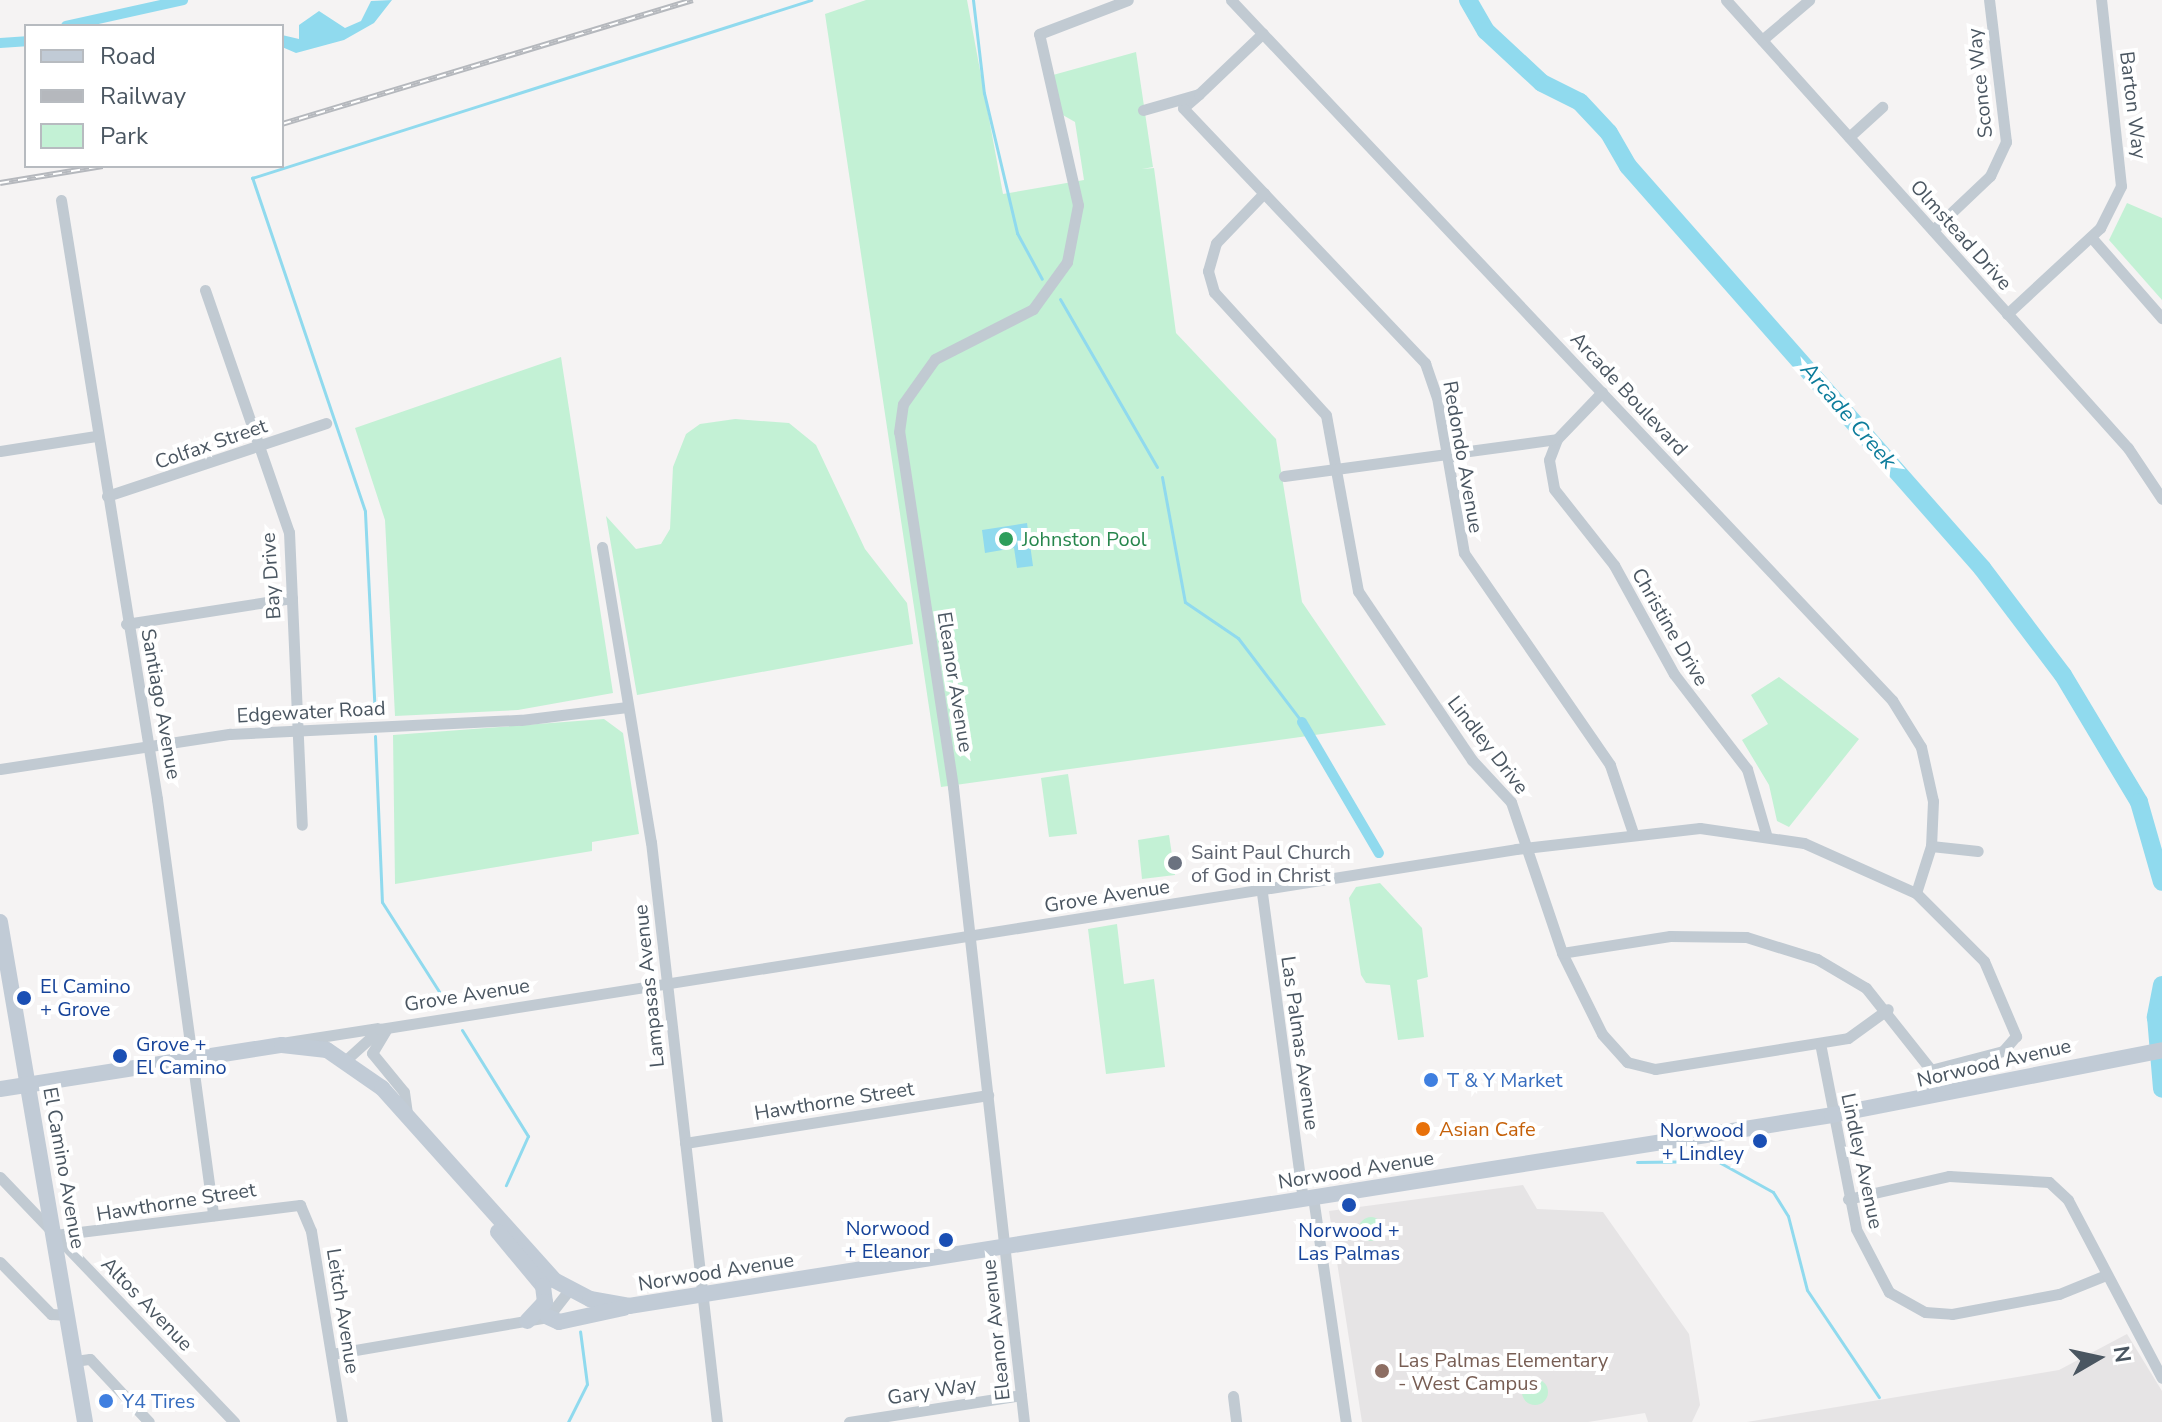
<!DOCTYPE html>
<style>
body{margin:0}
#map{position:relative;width:2162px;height:1422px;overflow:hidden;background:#f5f3f3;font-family:"Nunito Sans",sans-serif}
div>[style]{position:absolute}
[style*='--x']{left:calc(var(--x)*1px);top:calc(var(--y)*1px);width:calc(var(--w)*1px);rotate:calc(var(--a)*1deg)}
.education>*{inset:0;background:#e6e4e5}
.green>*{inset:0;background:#c3f1d5}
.round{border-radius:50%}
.water>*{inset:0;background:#90daee}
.stream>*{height:3px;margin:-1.5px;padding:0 1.5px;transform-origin:1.5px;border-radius:1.5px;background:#90daee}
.canal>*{height:10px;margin:-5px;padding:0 5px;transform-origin:5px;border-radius:5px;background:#90daee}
.river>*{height:18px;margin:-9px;padding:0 9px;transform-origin:9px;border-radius:9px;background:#90daee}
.minor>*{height:11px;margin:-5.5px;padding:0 5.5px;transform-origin:5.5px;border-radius:5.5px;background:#c1cad2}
.secondary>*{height:16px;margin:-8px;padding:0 8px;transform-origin:8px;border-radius:8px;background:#c1cbd6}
.rail>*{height:6px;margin-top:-3px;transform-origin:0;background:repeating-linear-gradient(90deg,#fff 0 9px,#b5b8bd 0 18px);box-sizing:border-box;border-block:2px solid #b5b8bd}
.dots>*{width:22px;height:22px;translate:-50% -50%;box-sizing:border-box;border:4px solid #fff;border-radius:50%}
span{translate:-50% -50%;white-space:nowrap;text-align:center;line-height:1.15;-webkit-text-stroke:8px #fff;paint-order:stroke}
.street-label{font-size:20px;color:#4a5661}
.leisure-label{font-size:20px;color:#27864d}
.left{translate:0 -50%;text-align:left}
.worship-label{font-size:20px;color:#5b616d}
.transit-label{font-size:20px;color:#164399}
.right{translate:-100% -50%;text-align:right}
.shop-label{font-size:20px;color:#366cbe}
.food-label{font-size:20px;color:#c56008}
.education-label{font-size:20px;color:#785e54}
.water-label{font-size:22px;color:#0c7c9b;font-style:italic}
.legend{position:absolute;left:24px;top:24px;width:260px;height:144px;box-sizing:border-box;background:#fff;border:2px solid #b7bbc0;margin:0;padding:10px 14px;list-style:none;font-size:24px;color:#4a5661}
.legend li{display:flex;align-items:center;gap:16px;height:40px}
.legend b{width:40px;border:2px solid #b7bbc0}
.north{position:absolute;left:2058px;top:1318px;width:80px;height:80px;-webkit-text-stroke:6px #fff;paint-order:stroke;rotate:81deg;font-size:22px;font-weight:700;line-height:32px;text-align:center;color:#4a5661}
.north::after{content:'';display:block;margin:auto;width:28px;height:36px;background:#4a5661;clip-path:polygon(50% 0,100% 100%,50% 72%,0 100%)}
</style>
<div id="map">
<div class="education">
<div style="clip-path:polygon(1523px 1185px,1537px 1209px,1603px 1212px,1689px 1334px,1700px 1405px,1692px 1422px,1648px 1422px,1645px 1413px,1588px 1422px,1362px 1422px,1329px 1211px)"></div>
<div style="clip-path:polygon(2127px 1334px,2162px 1391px,2162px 1422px,1747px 1422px,2059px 1370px)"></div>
</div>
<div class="green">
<div style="clip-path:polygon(866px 0,967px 0,1003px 194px,1084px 180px,1075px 122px,1061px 114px,1053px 75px,1136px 52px,1153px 167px,1142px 169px,1154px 168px,1176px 333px,1276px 439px,1302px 602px,1386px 725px,941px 787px,825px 14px)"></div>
<div style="clip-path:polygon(2127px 203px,2162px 218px,2162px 300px,2109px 240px)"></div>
<div style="clip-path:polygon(561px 357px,613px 693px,518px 710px,395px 716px,385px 520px,355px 428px)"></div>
<div style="clip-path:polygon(735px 419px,789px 423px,816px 445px,865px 549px,907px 603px,913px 644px,637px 695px,606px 516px,636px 549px,661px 544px,670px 529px,673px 467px,686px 434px,700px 424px)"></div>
<div style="clip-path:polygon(1779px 677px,1859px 739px,1789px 827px,1777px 821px,1769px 785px,1742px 740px,1768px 724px,1751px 695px)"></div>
<div style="clip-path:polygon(604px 719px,623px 733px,639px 834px,592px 842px,592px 851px,395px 884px,393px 735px)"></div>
<div style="clip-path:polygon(1068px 774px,1077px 834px,1049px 837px,1041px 778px)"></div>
<div style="clip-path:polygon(1169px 835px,1175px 875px,1142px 879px,1138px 840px)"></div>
<div style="clip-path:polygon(1380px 883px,1422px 928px,1428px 977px,1417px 980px,1424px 1037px,1398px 1040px,1390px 985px,1366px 983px,1361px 975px,1349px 898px,1356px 887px)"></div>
<div style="clip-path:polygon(1117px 924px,1124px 984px,1154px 979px,1165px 1067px,1106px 1074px,1088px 929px)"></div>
<div class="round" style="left:1359px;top:1217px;width:24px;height:24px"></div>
<div class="round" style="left:1522px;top:1379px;width:26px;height:26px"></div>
</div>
<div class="water">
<div style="clip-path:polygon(392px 0,374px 23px,344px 40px,296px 53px,282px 47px,282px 35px,299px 39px,299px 25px,319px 11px,345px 28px,361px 21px,371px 1px)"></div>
<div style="clip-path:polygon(1027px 523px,1033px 566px,1017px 568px,1014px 548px,985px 553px,982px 530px)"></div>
</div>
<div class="stream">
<div style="--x:973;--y:0;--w:94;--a:83.3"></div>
<div style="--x:984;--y:93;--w:144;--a:76.7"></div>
<div style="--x:1017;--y:233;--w:52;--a:61.5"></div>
<div style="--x:1060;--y:299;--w:194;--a:60"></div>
<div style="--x:1162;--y:477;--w:127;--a:79.6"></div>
<div style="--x:1185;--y:602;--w:64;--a:34.2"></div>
<div style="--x:1238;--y:638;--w:106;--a:52.7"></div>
<div style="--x:375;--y:717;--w:206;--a:-92.8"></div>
<div style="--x:365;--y:511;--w:352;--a:-108.7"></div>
<div style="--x:252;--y:178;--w:587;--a:-17.66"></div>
<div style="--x:375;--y:736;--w:166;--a:87.6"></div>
<div style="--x:382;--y:902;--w:121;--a:57.5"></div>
<div style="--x:462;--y:1030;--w:125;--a:58.1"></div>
<div style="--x:528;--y:1136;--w:54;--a:114.2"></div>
<div style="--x:1637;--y:1162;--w:80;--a:-0.7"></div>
<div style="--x:1717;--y:1161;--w:64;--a:29"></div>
<div style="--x:1773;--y:1192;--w:28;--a:58"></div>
<div style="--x:1788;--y:1216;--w:76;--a:75.6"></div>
<div style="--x:1807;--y:1290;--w:129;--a:56.1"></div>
<div style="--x:568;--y:1422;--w:42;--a:-63.4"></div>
<div style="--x:587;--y:1384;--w:53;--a:-97.5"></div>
</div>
<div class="canal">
<div style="--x:66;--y:26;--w:120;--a:-12.5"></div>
<div style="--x:0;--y:43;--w:26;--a:-4"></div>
<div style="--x:1302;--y:722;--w:152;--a:59.6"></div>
</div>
<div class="river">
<div style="--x:1468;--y:0;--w:36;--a:60"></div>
<div style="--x:1486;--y:31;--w:76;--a:42.9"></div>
<div style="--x:1542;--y:83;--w:42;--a:26.6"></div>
<div style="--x:1580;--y:102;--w:42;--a:46.9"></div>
<div style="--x:1609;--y:133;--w:38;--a:60"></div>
<div style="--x:1628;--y:166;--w:536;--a:48.63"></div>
<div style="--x:1982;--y:568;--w:134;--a:52.9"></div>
<div style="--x:2063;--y:675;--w:148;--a:59.1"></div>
<div style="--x:2139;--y:802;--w:83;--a:74"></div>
<div style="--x:2162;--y:985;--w:33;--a:101"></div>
<div style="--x:2156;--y:1017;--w:72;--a:85.2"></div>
</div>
<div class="minor">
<div style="--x:1231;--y:0;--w:963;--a:46.64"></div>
<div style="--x:1892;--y:700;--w:55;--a:58.3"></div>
<div style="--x:1921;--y:747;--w:55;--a:77.5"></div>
<div style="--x:1933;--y:801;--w:45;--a:92.5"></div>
<div style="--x:1931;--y:846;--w:49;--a:107.7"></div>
<div style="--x:1726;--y:0;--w:602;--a:48.1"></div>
<div style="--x:2128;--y:448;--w:61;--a:56.3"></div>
<div style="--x:1762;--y:40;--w:62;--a:-40.4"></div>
<div style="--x:1199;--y:94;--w:21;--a:139"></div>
<div style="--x:1183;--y:108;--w:352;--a:46.5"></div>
<div style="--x:1425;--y:363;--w:36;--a:71"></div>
<div style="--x:1437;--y:397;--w:158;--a:80.2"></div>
<div style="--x:1464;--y:553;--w:257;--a:55.4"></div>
<div style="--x:1610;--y:765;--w:72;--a:71.3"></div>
<div style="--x:1143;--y:110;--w:58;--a:-15.9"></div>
<div style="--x:1199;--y:94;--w:88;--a:-43.6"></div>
<div style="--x:1849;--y:137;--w:45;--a:-42.3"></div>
<div style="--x:1264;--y:193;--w:69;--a:133.8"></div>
<div style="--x:1216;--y:243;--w:29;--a:106"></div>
<div style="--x:1208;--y:271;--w:22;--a:74"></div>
<div style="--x:1214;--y:292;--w:166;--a:47.7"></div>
<div style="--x:1326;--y:415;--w:179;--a:79.7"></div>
<div style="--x:1358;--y:591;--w:204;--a:56"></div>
<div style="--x:1472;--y:760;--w:57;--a:47.1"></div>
<div style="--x:1511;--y:802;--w:159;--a:71.3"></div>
<div style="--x:1562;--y:953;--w:90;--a:63.7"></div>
<div style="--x:1602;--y:1034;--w:38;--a:48"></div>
<div style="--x:1627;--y:1062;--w:29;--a:14"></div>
<div style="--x:1655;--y:1069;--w:195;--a:-9.1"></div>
<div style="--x:1848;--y:1038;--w:49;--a:-35.9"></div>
<div style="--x:61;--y:200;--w:607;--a:80.89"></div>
<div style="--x:157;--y:799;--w:420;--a:82.3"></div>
<div style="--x:1933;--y:230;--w:79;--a:-43.5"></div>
<div style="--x:1990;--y:176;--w:38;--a:-65"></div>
<div style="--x:2006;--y:142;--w:143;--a:-96.8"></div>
<div style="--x:2091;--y:237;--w:108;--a:48.8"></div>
<div style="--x:205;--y:290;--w:256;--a:70.9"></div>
<div style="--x:289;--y:532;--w:293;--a:87.5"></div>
<div style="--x:2007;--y:314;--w:127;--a:-42.8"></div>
<div style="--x:2100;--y:228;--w:47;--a:-63.4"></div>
<div style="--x:2121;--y:186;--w:187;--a:-96.1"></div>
<div style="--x:1557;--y:439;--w:22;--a:111"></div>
<div style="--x:1549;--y:460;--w:29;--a:80"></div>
<div style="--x:1554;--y:489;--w:97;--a:51.7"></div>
<div style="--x:1614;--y:565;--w:124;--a:61.2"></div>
<div style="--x:1674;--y:674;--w:120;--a:52.5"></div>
<div style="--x:1747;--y:769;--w:68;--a:73.7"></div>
<div style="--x:0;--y:451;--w:97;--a:-8.9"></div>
<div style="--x:1284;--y:476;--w:275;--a:-7.7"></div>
<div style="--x:1557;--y:439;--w:65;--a:-46.2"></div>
<div style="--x:107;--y:496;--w:231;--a:-18.4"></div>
<div style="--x:602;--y:547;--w:299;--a:80.6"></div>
<div style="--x:651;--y:842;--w:584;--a:83.51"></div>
<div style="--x:126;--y:624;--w:168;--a:-8.9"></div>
<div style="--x:0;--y:769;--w:233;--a:-8.7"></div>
<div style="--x:230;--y:734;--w:291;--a:-2.8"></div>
<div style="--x:521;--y:720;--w:107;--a:-7"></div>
<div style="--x:1931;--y:846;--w:47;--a:6.1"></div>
<div style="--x:1262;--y:893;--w:309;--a:82.4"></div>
<div style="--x:386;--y:1030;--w:27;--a:121"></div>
<div style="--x:372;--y:1053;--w:50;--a:50.6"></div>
<div style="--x:404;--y:1092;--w:22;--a:82"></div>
<div style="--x:288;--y:1042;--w:90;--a:-8.9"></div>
<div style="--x:1820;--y:1043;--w:189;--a:79"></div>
<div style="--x:1856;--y:1229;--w:71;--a:62.4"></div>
<div style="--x:1889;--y:1292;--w:41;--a:29.1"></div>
<div style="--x:1925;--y:1312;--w:27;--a:4"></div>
<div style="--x:1952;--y:1314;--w:109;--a:-10.6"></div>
<div style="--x:2059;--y:1294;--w:51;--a:-22"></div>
<div style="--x:347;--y:1059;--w:45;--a:-42.3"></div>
<div style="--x:380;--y:1029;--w:1150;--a:-9"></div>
<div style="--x:1516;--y:849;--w:185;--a:-6.5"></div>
<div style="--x:1700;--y:828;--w:105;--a:8.2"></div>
<div style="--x:1804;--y:843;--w:123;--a:24.1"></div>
<div style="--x:1916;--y:893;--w:96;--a:45"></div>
<div style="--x:1984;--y:961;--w:82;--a:66.9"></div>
<div style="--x:2016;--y:1036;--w:20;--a:131"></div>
<div style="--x:2003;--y:1051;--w:74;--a:165.2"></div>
<div style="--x:1931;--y:1070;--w:105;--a:-128.4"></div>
<div style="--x:1866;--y:988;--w:57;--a:-149.4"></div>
<div style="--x:1817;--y:959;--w:74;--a:-162.8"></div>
<div style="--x:1746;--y:937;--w:76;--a:-179.2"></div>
<div style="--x:1670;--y:936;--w:109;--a:171.1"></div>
<div style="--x:685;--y:1143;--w:307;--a:-9"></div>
<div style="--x:0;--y:1177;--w:339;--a:46.3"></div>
<div style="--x:1313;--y:1197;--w:227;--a:81.7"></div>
<div style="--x:1848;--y:1199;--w:104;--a:-12.8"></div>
<div style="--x:1949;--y:1176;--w:100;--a:3.4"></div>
<div style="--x:2049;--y:1182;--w:26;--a:43"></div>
<div style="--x:2068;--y:1200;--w:201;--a:62.2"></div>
<div style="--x:55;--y:1235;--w:247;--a:-7"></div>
<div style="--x:300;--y:1205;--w:28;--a:67"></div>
<div style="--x:311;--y:1231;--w:193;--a:80.8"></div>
<div style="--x:0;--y:1262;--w:73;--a:45.6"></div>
<div style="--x:51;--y:1314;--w:17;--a:3"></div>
<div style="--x:332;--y:1354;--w:219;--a:-9.7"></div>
<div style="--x:548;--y:1317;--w:34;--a:-52"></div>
<div style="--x:75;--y:1361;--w:15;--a:-8"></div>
<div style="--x:90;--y:1359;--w:86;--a:46.9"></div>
<div style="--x:1233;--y:1396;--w:26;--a:83"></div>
<div style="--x:849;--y:1422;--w:174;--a:-8.9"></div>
<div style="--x:1024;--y:1422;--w:639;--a:-96.38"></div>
<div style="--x:953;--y:787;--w:359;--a:-98.6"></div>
<div style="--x:899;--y:432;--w:28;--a:-82"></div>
<div style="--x:903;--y:404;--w:55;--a:-54.6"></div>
<div style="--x:935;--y:359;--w:110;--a:-27"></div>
<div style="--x:1033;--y:309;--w:58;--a:-54.1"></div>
<div style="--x:1067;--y:262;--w:58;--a:-79.1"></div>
<div style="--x:1078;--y:205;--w:175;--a:-102.8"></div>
<div style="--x:1039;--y:34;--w:95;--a:-20.9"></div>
</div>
<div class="secondary">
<div style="--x:0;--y:922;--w:507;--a:80.35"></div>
<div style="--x:0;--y:1089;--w:285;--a:-8.9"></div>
<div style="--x:282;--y:1045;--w:45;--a:6.3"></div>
<div style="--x:327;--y:1050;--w:67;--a:34.6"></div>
<div style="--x:382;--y:1088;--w:258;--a:48.1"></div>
<div style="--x:554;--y:1280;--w:41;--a:27.8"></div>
<div style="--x:590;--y:1299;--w:40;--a:10"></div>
<div style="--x:629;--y:1306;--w:1218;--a:-9.02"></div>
<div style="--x:1832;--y:1115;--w:336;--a:-11.1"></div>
<div style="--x:498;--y:1232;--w:70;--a:50.2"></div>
<div style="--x:543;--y:1286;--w:16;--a:83"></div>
<div style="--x:545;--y:1302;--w:26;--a:133"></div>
<div style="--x:548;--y:1317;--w:12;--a:24"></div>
<div style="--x:559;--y:1322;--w:66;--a:-12.2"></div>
</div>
<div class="rail">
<div style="--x:282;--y:124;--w:429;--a:-16.8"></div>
<div style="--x:0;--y:183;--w:104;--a:-9.4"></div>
</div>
<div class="dots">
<div style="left:1006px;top:539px;background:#2e9e5b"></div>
<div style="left:1175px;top:863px;background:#6b7280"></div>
<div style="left:24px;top:998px;background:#1a4fb4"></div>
<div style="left:120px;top:1056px;background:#1a4fb4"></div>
<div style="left:1431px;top:1080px;background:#3f7fe0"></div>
<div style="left:1423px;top:1129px;background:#e8710a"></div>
<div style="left:1760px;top:1141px;background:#1a4fb4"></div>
<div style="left:1349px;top:1205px;background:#1a4fb4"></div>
<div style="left:946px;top:1240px;background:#1a4fb4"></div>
<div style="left:1382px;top:1371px;background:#8d6e63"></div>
<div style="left:106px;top:1401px;background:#3f7fe0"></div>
</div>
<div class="street-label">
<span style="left:1980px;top:83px;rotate:-96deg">Sconce Way</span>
<span style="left:2133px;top:105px;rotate:83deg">Barton Way</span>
<span style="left:1961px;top:235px;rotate:48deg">Olmstead Drive</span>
<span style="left:1629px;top:394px;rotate:47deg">Arcade Boulevard</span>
<span style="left:211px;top:444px;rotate:-19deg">Colfax Street</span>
<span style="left:1463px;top:457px;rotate:80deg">Redondo Avenue</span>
<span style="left:271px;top:576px;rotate:-94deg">Bay Drive</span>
<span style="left:1670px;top:627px;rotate:60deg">Christine Drive</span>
<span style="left:955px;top:682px;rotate:81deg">Eleanor Avenue</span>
<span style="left:161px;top:704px;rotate:80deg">Santiago Avenue</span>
<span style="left:311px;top:712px;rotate:-3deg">Edgewater Road</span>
<span style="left:1488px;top:745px;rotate:52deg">Lindley Drive</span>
<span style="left:1107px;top:896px;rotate:-9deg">Grove Avenue</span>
<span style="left:649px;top:986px;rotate:-96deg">Lampasas Avenue</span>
<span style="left:467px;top:995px;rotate:-9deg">Grove Avenue</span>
<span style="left:1300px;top:1043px;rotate:82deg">Las Palmas Avenue</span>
<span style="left:1994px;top:1063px;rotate:-13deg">Norwood Avenue</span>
<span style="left:834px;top:1101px;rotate:-9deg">Hawthorne Street</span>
<span style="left:1862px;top:1161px;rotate:78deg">Lindley Avenue</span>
<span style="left:64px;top:1168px;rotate:80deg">El Camino Avenue</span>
<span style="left:1356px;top:1170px;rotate:-9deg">Norwood Avenue</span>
<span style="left:176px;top:1202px;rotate:-9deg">Hawthorne Street</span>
<span style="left:716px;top:1272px;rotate:-9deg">Norwood Avenue</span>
<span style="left:147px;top:1304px;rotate:46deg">Altos Avenue</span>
<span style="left:343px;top:1311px;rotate:81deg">Leitch Avenue</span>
<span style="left:996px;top:1330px;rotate:-96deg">Eleanor Avenue</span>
<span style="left:932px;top:1391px;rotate:-9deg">Gary Way</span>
</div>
<div class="leisure-label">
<span class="left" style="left:1022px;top:539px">Johnston Pool</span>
</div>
<div class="worship-label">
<span class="left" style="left:1191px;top:864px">Saint Paul Church<br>of God in Christ</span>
</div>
<div class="transit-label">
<span class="left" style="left:40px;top:998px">El Camino<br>+ Grove</span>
<span class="left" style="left:136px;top:1056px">Grove +<br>El Camino</span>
<span class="right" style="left:1744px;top:1142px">Norwood<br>+ Lindley</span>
<span class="right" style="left:930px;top:1240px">Norwood<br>+ Eleanor</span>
<span style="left:1349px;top:1242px">Norwood +<br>Las Palmas</span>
</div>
<div class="shop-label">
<span class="left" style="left:1447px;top:1080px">T &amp; Y Market</span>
<span class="left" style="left:122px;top:1401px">Y4 Tires</span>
</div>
<div class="food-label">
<span class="left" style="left:1439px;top:1129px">Asian Cafe</span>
</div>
<div class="education-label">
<span class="left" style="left:1398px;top:1372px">Las Palmas Elementary<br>- West Campus</span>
</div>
<div class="water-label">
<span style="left:1848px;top:416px;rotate:49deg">Arcade Creek</span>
</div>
<ul class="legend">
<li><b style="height:10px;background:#c1cbd6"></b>Road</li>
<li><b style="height:10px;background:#b5b8bd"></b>Railway</li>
<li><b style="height:22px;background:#c3f1d5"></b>Park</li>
</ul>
<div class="north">N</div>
</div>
